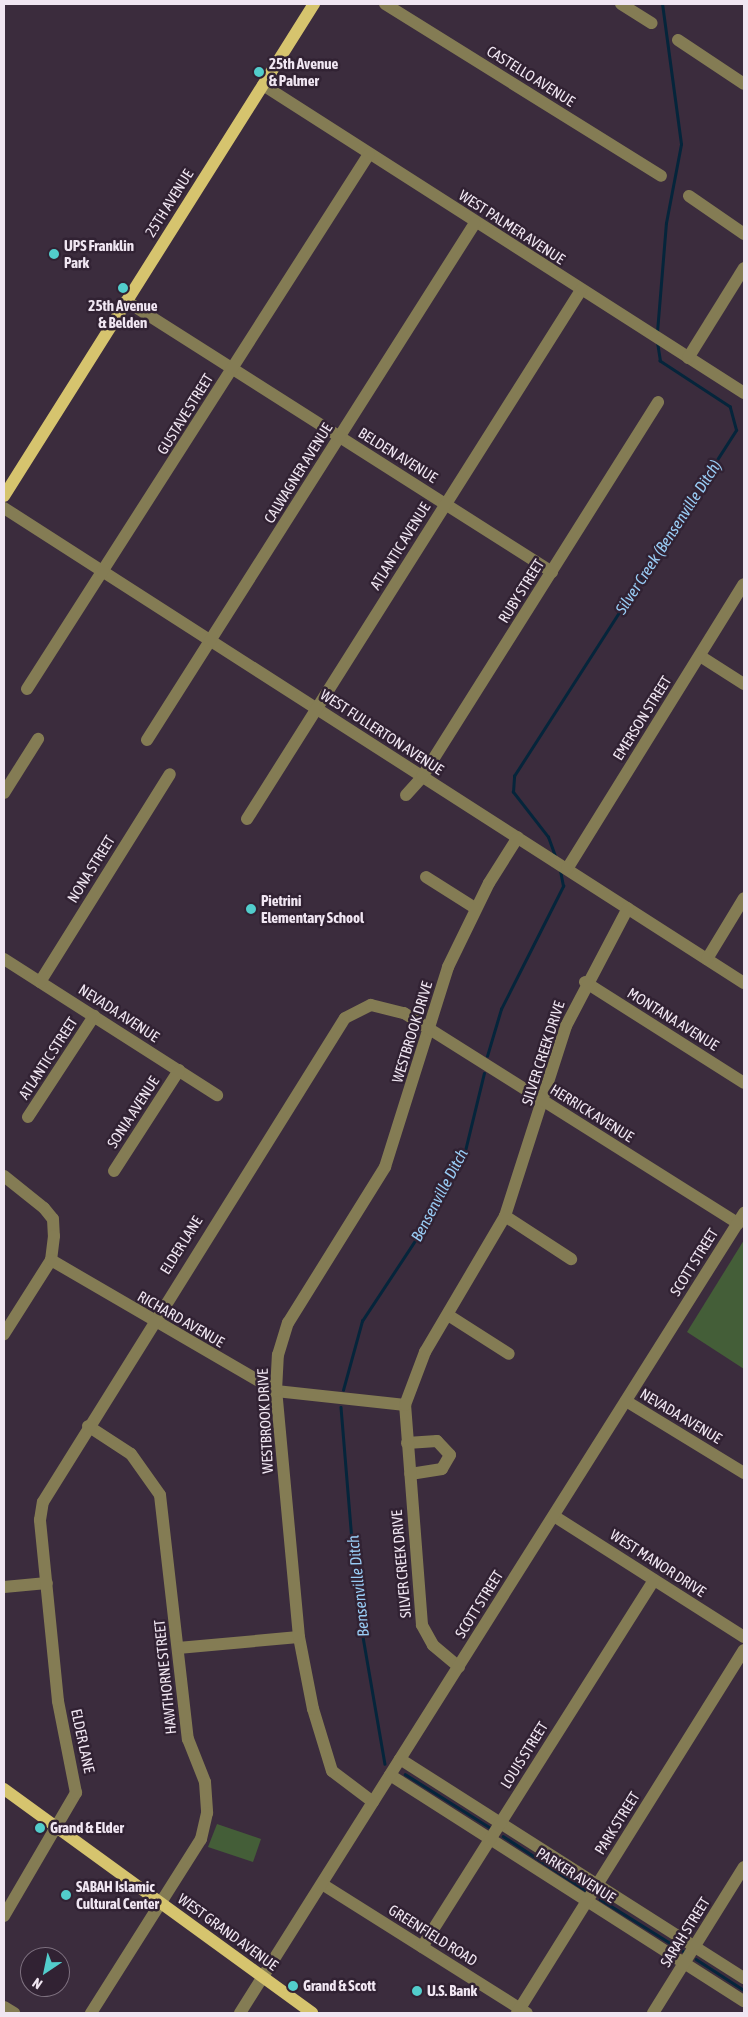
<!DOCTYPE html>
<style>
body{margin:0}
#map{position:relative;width:748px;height:2017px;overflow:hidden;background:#3b2c3d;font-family:"Asap Condensed",sans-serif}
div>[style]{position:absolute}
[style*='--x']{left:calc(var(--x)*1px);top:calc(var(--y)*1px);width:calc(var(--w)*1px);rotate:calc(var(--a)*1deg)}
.green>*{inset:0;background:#445e38}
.stream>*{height:2.5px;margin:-1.25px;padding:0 1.25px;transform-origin:1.25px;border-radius:1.25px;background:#05253b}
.minor>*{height:12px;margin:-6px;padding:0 6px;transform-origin:6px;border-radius:6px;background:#847c54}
.major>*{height:12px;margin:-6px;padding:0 6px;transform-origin:6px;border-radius:6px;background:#d6c46e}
.dots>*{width:14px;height:14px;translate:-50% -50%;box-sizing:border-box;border:2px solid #312233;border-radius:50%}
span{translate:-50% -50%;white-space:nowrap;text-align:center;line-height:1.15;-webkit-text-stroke:5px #312233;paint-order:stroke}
.poi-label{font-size:15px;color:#f0e6f2;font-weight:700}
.left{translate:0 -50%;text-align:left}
.street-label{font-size:15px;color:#f0e6f2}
.water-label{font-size:16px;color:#99ccf5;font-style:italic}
.frame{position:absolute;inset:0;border:5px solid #f0e6f2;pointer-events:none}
.north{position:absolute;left:20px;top:1947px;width:50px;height:50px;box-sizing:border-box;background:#312233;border:1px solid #7d707f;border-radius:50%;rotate:214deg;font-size:14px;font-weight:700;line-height:20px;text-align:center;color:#f0e6f2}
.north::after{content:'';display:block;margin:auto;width:18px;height:22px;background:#52cdcc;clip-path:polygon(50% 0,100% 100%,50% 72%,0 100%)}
</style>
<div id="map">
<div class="green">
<div style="clip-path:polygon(744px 1240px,744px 1369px,687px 1332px)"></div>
<div style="clip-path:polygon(217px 1824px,261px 1839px,253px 1862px,208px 1847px)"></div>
</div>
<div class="stream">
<div style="--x:657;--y:332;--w:109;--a:-85.3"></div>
<div style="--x:666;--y:223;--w:80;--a:-79.2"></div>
<div style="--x:681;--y:144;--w:141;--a:-97.7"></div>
<div style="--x:555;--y:856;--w:20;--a:-110"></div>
<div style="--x:548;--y:837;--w:57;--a:-127.9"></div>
<div style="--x:513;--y:792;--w:16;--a:-86"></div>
<div style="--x:514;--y:776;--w:411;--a:-57.3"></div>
<div style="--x:736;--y:430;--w:24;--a:-105"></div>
<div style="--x:730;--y:407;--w:84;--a:-146.7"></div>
<div style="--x:660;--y:361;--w:19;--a:-99"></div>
<div style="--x:487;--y:1056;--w:49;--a:-73.4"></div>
<div style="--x:501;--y:1009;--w:138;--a:-63.2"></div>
<div style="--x:563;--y:886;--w:16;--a:-101"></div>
<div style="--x:343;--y:1390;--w:72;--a:-74.6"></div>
<div style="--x:362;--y:1321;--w:116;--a:-56.6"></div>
<div style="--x:426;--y:1224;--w:79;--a:-61.2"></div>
<div style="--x:464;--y:1155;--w:84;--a:-76.3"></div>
<div style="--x:341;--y:1407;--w:196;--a:85.3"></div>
<div style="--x:357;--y:1602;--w:164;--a:80.2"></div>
<div style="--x:405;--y:1774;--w:99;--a:32.2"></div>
<div style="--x:503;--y:1836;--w:100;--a:33.2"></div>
<div style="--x:600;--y:1899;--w:98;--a:32.1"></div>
<div style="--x:696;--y:1959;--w:57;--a:32.9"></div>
</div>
<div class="minor">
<div style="--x:385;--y:4;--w:325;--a:31.9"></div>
<div style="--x:621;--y:4;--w:36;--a:32"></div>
<div style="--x:678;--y:40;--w:79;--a:33.7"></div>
<div style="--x:263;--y:85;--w:571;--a:32.63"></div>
<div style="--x:689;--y:196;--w:67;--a:34.6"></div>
<div style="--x:126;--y:301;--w:505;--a:32.46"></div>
<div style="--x:688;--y:358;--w:106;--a:-58.1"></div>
<div style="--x:4;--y:508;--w:879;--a:32.7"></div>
<div style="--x:700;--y:656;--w:52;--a:32.5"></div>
<div style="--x:27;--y:689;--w:635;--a:-57.41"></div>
<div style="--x:147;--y:740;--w:612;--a:-57.61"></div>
<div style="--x:4;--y:793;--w:64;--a:-57.8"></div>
<div style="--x:406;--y:795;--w:24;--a:-48"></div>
<div style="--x:422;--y:777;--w:443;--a:-57.8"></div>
<div style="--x:247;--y:819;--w:626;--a:-57.73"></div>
<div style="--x:567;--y:869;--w:335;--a:-58.2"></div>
<div style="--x:426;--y:877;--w:58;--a:32.3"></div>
<div style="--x:4;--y:959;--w:253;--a:32.6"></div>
<div style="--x:707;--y:959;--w:71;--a:-58.8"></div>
<div style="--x:40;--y:982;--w:245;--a:-58"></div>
<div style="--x:585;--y:982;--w:188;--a:32.4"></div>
<div style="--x:28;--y:1117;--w:121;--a:-56.8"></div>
<div style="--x:114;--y:1171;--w:120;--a:-57.2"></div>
<div style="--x:4;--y:1176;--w:51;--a:38.7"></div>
<div style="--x:44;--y:1208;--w:14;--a:51"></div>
<div style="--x:53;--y:1219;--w:17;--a:87"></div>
<div style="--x:54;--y:1236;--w:24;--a:97"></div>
<div style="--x:51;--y:1260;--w:88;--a:122.4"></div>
<div style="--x:505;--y:1216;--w:79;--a:33.1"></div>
<div style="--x:51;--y:1260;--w:260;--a:30.2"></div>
<div style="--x:276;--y:1391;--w:130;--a:6.2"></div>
<div style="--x:448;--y:1315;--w:72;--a:32.6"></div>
<div style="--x:626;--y:1401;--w:138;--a:31.4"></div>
<div style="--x:88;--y:1426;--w:51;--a:33.1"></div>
<div style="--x:131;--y:1454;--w:50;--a:54.7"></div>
<div style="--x:160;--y:1495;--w:246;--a:83.5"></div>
<div style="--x:188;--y:1739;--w:46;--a:68.4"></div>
<div style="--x:205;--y:1782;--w:31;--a:86"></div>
<div style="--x:207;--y:1813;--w:27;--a:103"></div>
<div style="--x:201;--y:1839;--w:206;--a:122.3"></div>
<div style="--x:407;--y:1443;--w:30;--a:-4"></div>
<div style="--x:437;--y:1441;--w:19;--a:47"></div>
<div style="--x:450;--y:1455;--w:16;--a:120"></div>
<div style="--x:442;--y:1469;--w:32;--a:171"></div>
<div style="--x:554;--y:1516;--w:225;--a:32.5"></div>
<div style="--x:4;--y:1587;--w:43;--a:-5.3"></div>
<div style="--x:178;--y:1648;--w:121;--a:-5.2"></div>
<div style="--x:459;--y:1667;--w:34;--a:-140"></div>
<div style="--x:433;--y:1645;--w:23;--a:-119"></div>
<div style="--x:422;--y:1625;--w:221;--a:-94.4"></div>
<div style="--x:405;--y:1405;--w:57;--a:-69.3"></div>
<div style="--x:425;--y:1352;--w:158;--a:-59.5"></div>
<div style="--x:505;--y:1216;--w:200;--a:-72.2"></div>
<div style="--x:566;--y:1026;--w:133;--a:-62.3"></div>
<div style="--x:400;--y:1759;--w:408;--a:32.5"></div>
<div style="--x:390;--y:1775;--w:420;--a:32.6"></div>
<div style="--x:373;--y:1802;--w:51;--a:-142.9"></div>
<div style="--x:332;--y:1771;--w:65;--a:-107"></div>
<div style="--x:313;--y:1709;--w:73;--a:-101"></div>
<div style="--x:299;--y:1637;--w:247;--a:-95.3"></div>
<div style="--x:276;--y:1391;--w:36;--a:-87"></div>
<div style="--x:278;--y:1355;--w:34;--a:-73"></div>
<div style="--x:288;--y:1323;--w:184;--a:-58.1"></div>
<div style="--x:385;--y:1167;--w:210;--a:-72.5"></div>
<div style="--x:448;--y:967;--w:93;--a:-64"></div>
<div style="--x:489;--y:883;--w:54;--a:-57.8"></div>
<div style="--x:322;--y:1884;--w:242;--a:32.2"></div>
<div style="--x:4;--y:1916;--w:143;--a:-59.7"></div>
<div style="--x:76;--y:1793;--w:94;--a:-101.1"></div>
<div style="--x:58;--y:1701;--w:182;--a:-95.7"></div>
<div style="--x:40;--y:1520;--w:18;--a:-81"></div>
<div style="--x:43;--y:1502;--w:570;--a:-58.04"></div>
<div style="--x:345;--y:1018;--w:29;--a:-27"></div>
<div style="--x:371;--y:1005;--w:34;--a:14"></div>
<div style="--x:404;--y:1013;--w:395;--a:32.2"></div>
<div style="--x:422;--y:1947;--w:434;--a:-57.7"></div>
<div style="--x:4;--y:2007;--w:12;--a:31"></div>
<div style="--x:240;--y:2013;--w:946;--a:-57.79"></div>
<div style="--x:517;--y:2013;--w:428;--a:-58"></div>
<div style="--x:653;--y:2013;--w:172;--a:-58.1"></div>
</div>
<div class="major">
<div style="--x:4;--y:496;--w:582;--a:-57.79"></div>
<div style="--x:4;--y:1789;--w:381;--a:36"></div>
</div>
<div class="dots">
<div style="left:259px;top:72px;background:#52cdcc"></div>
<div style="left:54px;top:254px;background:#52cdcc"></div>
<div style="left:123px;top:288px;background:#52cdcc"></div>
<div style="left:251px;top:909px;background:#52cdcc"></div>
<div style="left:40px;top:1828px;background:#52cdcc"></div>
<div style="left:66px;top:1895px;background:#52cdcc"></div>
<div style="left:293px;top:1986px;background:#52cdcc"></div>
<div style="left:417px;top:1991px;background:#52cdcc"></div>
</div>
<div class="poi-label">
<span class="left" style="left:269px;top:72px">25th Avenue<br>&amp; Palmer</span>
<span class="left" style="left:64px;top:254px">UPS Franklin<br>Park</span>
<span style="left:123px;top:314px">25th Avenue<br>&amp; Belden</span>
<span class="left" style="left:261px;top:909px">Pietrini<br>Elementary School</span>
<span class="left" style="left:50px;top:1828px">Grand &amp; Elder</span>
<span class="left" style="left:76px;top:1895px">SABAH Islamic<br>Cultural Center</span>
<span class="left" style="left:303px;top:1986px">Grand &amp; Scott</span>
<span class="left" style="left:427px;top:1991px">U.S. Bank</span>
</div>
<div class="street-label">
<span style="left:531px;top:76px;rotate:32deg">CASTELLO AVENUE</span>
<span style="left:169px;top:203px;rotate:-58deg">25TH AVENUE</span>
<span style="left:512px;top:227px;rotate:33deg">WEST PALMER AVENUE</span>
<span style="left:185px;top:414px;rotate:-58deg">GUSTAVE STREET</span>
<span style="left:398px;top:455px;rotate:32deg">BELDEN AVENUE</span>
<span style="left:298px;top:473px;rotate:-58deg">CALWAGNER AVENUE</span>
<span style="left:400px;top:546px;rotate:-58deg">ATLANTIC AVENUE</span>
<span style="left:521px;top:591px;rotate:-58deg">RUBY STREET</span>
<span style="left:642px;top:718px;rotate:-58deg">EMERSON STREET</span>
<span style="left:382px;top:732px;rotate:33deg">WEST FULLERTON AVENUE</span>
<span style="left:91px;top:869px;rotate:-58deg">NONA STREET</span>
<span style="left:119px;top:1013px;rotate:33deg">NEVADA AVENUE</span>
<span style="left:673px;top:1019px;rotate:32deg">MONTANA AVENUE</span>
<span style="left:412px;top:1032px;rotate:-73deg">WESTBROOK DRIVE</span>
<span style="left:543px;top:1053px;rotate:-72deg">SILVER CREEK DRIVE</span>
<span style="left:48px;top:1058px;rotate:-57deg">ATLANTIC STREET</span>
<span style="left:133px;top:1112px;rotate:-57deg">SONIA AVENUE</span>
<span style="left:592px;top:1113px;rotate:32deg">HERRICK AVENUE</span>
<span style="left:181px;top:1245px;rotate:-58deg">ELDER LANE</span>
<span style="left:694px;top:1262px;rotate:-58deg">SCOTT STREET</span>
<span style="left:181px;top:1319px;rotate:30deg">RICHARD AVENUE</span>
<span style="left:681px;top:1416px;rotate:31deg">NEVADA AVENUE</span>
<span style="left:265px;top:1421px;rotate:-93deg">WESTBROOK DRIVE</span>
<span style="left:658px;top:1563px;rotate:33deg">WEST MANOR DRIVE</span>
<span style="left:401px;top:1564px;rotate:-95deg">SILVER CREEK DRIVE</span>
<span style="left:479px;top:1604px;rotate:-58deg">SCOTT STREET</span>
<span style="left:165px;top:1677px;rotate:-96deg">HAWTHORNE STREET</span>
<span style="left:83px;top:1741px;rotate:78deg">ELDER LANE</span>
<span style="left:524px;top:1755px;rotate:-58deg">LOUIS STREET</span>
<span style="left:617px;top:1823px;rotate:-58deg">PARK STREET</span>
<span style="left:576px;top:1875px;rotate:32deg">PARKER AVENUE</span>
<span style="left:228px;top:1932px;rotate:36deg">WEST GRAND AVENUE</span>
<span style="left:685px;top:1932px;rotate:-58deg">SARAH STREET</span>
<span style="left:433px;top:1935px;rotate:32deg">GREENFIELD ROAD</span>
</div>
<div class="water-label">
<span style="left:668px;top:537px;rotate:-57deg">Silver Creek (Bensenville Ditch)</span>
<span style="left:439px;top:1195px;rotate:-62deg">Bensenville Ditch</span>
<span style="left:358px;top:1586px;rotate:-96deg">Bensenville Ditch</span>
</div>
<div class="frame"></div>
<div class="north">N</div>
</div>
